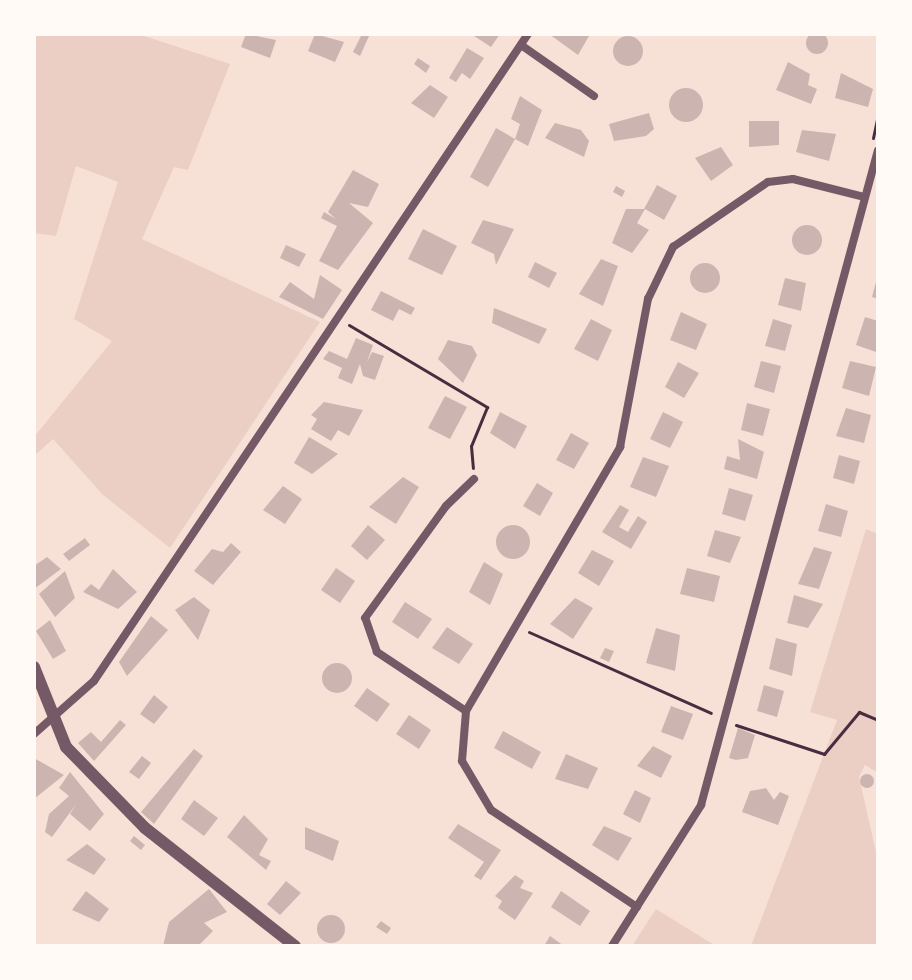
<!DOCTYPE html>
<style>
body{margin:0}
#map{position:relative;width:912px;height:980px;overflow:hidden;background:#f7e1d7;font-family:Barlow,sans-serif}
div>[style]{position:absolute}
[style*='--x']{left:calc(var(--x)*1px);top:calc(var(--y)*1px);width:calc(var(--w)*1px);rotate:calc(var(--a)*1deg)}
.green>*{inset:0;background:#ebcfc5}
.building>*{inset:0;background:#ccb4b1}
.round{border-radius:50%}
.path>*{height:3px;margin:-1.5px;padding:0 1.5px;transform-origin:1.5px;border-radius:1.5px;background:#4a2c40}
.minor>*{height:8px;margin:-4px;padding:0 4px;transform-origin:4px;border-radius:4px;background:#755966}
.tertiary>*{height:12px;margin:-6px;padding:0 6px;transform-origin:6px;border-radius:6px;background:#755966}
span{translate:-50% -50%;white-space:nowrap;text-align:center;line-height:1.15;-webkit-text-stroke:7px #fffaf5;paint-order:stroke}
.frame{position:absolute;inset:0;border:36px solid #fffaf5;pointer-events:none}
</style>
<div id="map">
<div class="green">
<div style="clip-path:polygon(34px 34px,138px 34px,230px 64px,188px 170px,174px 167px,142px 239px,320px 322px,170px 548px,103px 495px,53px 439px,34px 456px,34px 437px,112px 341px,74px 319px,118px 182px,76px 166px,56px 236px,34px 233px)"></div>
<div style="clip-path:polygon(866px 529px,878px 534px,878px 773px,865px 765px,859px 777px,878px 861px,878px 946px,751px 946px,837px 720px,810px 712px)"></div>
<div style="clip-path:polygon(656px 909px,716px 946px,632px 946px)"></div>
</div>
<div class="building">
<div class="round" style="left:806px;top:32px;width:22px;height:22px"></div>
<div style="clip-path:polygon(246px 34px,276px 40px,270px 58px,241px 47px)"></div>
<div style="clip-path:polygon(315px 34px,344px 42px,335px 62px,308px 51px)"></div>
<div style="clip-path:polygon(362px 34px,370px 34px,360px 56px,353px 52px)"></div>
<div style="clip-path:polygon(471px 34px,500px 34px,491px 47px)"></div>
<div style="clip-path:polygon(549px 34px,585px 34px,589px 36px,578px 55px)"></div>
<div class="round" style="left:613px;top:36px;width:30px;height:30px"></div>
<div style="clip-path:polygon(467px 48px,484px 58px,470px 79px,462px 73px,456px 82px,449px 78px)"></div>
<div style="clip-path:polygon(418px 58px,430px 66px,426px 73px,414px 64px)"></div>
<div style="clip-path:polygon(788px 62px,810px 74px,808px 85px,817px 89px,811px 104px,776px 90px)"></div>
<div style="clip-path:polygon(841px 73px,873px 89px,868px 107px,835px 98px)"></div>
<div style="clip-path:polygon(430px 85px,448px 97px,434px 118px,411px 103px)"></div>
<div class="round" style="left:669px;top:88px;width:34px;height:34px"></div>
<div style="clip-path:polygon(520px 96px,542px 110px,528px 146px,515px 139px,520px 124px,511px 119px)"></div>
<div style="clip-path:polygon(649px 113px,654px 129px,646px 136px,614px 141px,609px 124px)"></div>
<div style="clip-path:polygon(749px 121px,779px 121px,779px 145px,749px 147px)"></div>
<div style="clip-path:polygon(555px 123px,581px 130px,589px 141px,584px 157px,545px 138px)"></div>
<div style="clip-path:polygon(496px 128px,515px 139px,488px 187px,470px 177px)"></div>
<div style="clip-path:polygon(802px 130px,836px 134px,829px 161px,796px 152px)"></div>
<div style="clip-path:polygon(721px 147px,733px 165px,711px 181px,695px 158px)"></div>
<div style="clip-path:polygon(353px 170px,379px 184px,368px 207px,349px 203px,373px 223px,338px 270px,319px 261px,337px 226px,321px 218px,324px 212px,336px 219px,328px 212px)"></div>
<div style="clip-path:polygon(657px 185px,677px 196px,664px 220px,645px 209px,637px 223px,649px 230px,632px 253px,612px 243px,626px 209px,644px 209px)"></div>
<div style="clip-path:polygon(616px 186px,625px 191px,622px 197px,613px 192px)"></div>
<div style="clip-path:polygon(483px 220px,514px 229px,496px 265px,494px 254px,471px 243px)"></div>
<div class="round" style="left:792px;top:225px;width:30px;height:30px"></div>
<div style="clip-path:polygon(423px 229px,457px 246px,442px 275px,408px 259px)"></div>
<div style="clip-path:polygon(286px 245px,306px 254px,299px 267px,280px 258px)"></div>
<div style="clip-path:polygon(601px 259px,618px 266px,603px 306px,579px 294px)"></div>
<div style="clip-path:polygon(535px 262px,557px 273px,549px 288px,528px 277px)"></div>
<div class="round" style="left:690px;top:263px;width:30px;height:30px"></div>
<div style="clip-path:polygon(320px 275px,342px 290px,323px 319px,279px 297px,290px 282px,314px 299px)"></div>
<div style="clip-path:polygon(785px 278px,806px 283px,801px 311px,778px 305px)"></div>
<div style="clip-path:polygon(877px 278px,878px 278px,878px 299px,872px 297px)"></div>
<div style="clip-path:polygon(381px 291px,415px 308px,411px 315px,399px 309px,393px 321px,371px 310px)"></div>
<div style="clip-path:polygon(494px 308px,547px 329px,539px 344px,492px 323px)"></div>
<div style="clip-path:polygon(681px 312px,707px 324px,696px 350px,670px 340px)"></div>
<div style="clip-path:polygon(865px 317px,878px 321px,876px 352px,856px 345px)"></div>
<div style="clip-path:polygon(591px 319px,612px 330px,598px 361px,574px 349px)"></div>
<div style="clip-path:polygon(773px 319px,792px 325px,785px 351px,765px 346px)"></div>
<div style="clip-path:polygon(356px 338px,373px 345px,367px 362px,372px 352px,384px 356px,375px 380px,363px 376px,360px 364px,352px 384px,338px 378px,342px 368px,323px 359px,329px 351px,347px 359px)"></div>
<div style="clip-path:polygon(448px 340px,472px 346px,477px 355px,463px 383px,438px 359px)"></div>
<div style="clip-path:polygon(761px 361px,781px 366px,774px 393px,754px 387px)"></div>
<div style="clip-path:polygon(850px 361px,876px 367px,869px 396px,842px 388px)"></div>
<div style="clip-path:polygon(678px 362px,699px 373px,684px 398px,665px 387px)"></div>
<div style="clip-path:polygon(445px 396px,467px 407px,450px 439px,428px 428px)"></div>
<div style="clip-path:polygon(324px 402px,363px 410px,349px 436px,338px 430px,331px 441px,311px 429px,317px 419px,311px 415px)"></div>
<div style="clip-path:polygon(747px 403px,770px 409px,763px 436px,741px 430px)"></div>
<div style="clip-path:polygon(846px 408px,871px 415px,864px 443px,836px 436px)"></div>
<div style="clip-path:polygon(500px 412px,527px 426px,515px 449px,490px 433px)"></div>
<div style="clip-path:polygon(663px 412px,683px 422px,670px 448px,650px 439px)"></div>
<div style="clip-path:polygon(571px 433px,589px 443px,574px 469px,556px 460px)"></div>
<div style="clip-path:polygon(309px 437px,338px 454px,312px 474px,294px 463px)"></div>
<div style="clip-path:polygon(738px 439px,764px 452px,757px 479px,724px 469px,727px 456px,740px 460px)"></div>
<div style="clip-path:polygon(839px 455px,860px 461px,854px 484px,833px 478px)"></div>
<div style="clip-path:polygon(643px 457px,669px 466px,656px 497px,630px 487px)"></div>
<div style="clip-path:polygon(403px 477px,419px 487px,396px 524px,369px 507px)"></div>
<div style="clip-path:polygon(537px 483px,553px 493px,540px 516px,523px 506px)"></div>
<div style="clip-path:polygon(283px 486px,302px 499px,285px 524px,263px 510px)"></div>
<div style="clip-path:polygon(729px 488px,753px 495px,745px 521px,722px 514px)"></div>
<div style="clip-path:polygon(826px 504px,848px 511px,841px 537px,818px 531px)"></div>
<div style="clip-path:polygon(620px 505px,629px 510px,619px 527px,628px 532px,638px 516px,647px 522px,631px 549px,602px 532px)"></div>
<div style="clip-path:polygon(368px 525px,385px 540px,367px 560px,351px 546px)"></div>
<div class="round" style="left:496px;top:525px;width:34px;height:34px"></div>
<div style="clip-path:polygon(715px 530px,741px 537px,730px 563px,707px 556px)"></div>
<div style="clip-path:polygon(85px 538px,90px 545px,69px 561px,63px 554px)"></div>
<div style="clip-path:polygon(231px 543px,241px 552px,213px 585px,194px 571px,212px 549px,223px 552px)"></div>
<div style="clip-path:polygon(814px 547px,832px 552px,819px 589px,798px 584px)"></div>
<div style="clip-path:polygon(592px 550px,614px 561px,599px 586px,578px 573px)"></div>
<div style="clip-path:polygon(47px 557px,61px 569px,34px 589px,34px 566px)"></div>
<div style="clip-path:polygon(484px 562px,503px 574px,490px 605px,469px 592px)"></div>
<div style="clip-path:polygon(336px 568px,355px 581px,340px 603px,321px 590px)"></div>
<div style="clip-path:polygon(687px 568px,720px 576px,714px 602px,680px 594px)"></div>
<div style="clip-path:polygon(113px 569px,137px 592px,118px 609px,83px 592px,91px 584px,99px 590px)"></div>
<div style="clip-path:polygon(65px 571px,75px 598px,55px 617px,39px 594px)"></div>
<div style="clip-path:polygon(794px 595px,823px 604px,808px 628px,787px 623px)"></div>
<div style="clip-path:polygon(194px 597px,210px 610px,198px 640px,175px 610px)"></div>
<div style="clip-path:polygon(575px 598px,593px 608px,573px 639px,550px 624px)"></div>
<div style="clip-path:polygon(405px 602px,432px 619px,418px 639px,392px 622px)"></div>
<div style="clip-path:polygon(151px 616px,168px 630px,127px 676px,119px 662px)"></div>
<div style="clip-path:polygon(50px 620px,66px 651px,53px 659px,36px 631px)"></div>
<div style="clip-path:polygon(447px 627px,473px 644px,459px 664px,432px 648px)"></div>
<div style="clip-path:polygon(656px 628px,680px 635px,675px 671px,646px 663px)"></div>
<div style="clip-path:polygon(776px 638px,797px 644px,792px 676px,769px 669px)"></div>
<div style="clip-path:polygon(605px 648px,614px 651px,609px 662px,600px 658px)"></div>
<div class="round" style="left:322px;top:663px;width:30px;height:30px"></div>
<div style="clip-path:polygon(764px 685px,784px 691px,777px 717px,757px 711px)"></div>
<div style="clip-path:polygon(367px 688px,390px 704px,377px 722px,354px 706px)"></div>
<div style="clip-path:polygon(154px 695px,168px 707px,154px 724px,140px 714px)"></div>
<div style="clip-path:polygon(671px 706px,693px 714px,683px 740px,661px 732px)"></div>
<div style="clip-path:polygon(409px 715px,431px 730px,419px 749px,396px 734px)"></div>
<div style="clip-path:polygon(120px 720px,126px 725px,94px 761px,78px 743px,91px 732px,101px 742px)"></div>
<div style="clip-path:polygon(738px 728px,755px 735px,748px 758px,736px 760px,729px 758px)"></div>
<div style="clip-path:polygon(503px 731px,541px 752px,532px 769px,494px 748px)"></div>
<div style="clip-path:polygon(653px 746px,672px 756px,661px 778px,637px 766px)"></div>
<div style="clip-path:polygon(194px 749px,203px 756px,154px 824px,141px 812px)"></div>
<div style="clip-path:polygon(566px 754px,598px 768px,588px 789px,555px 779px)"></div>
<div style="clip-path:polygon(142px 756px,151px 763px,139px 779px,129px 772px)"></div>
<div style="clip-path:polygon(34px 758px,64px 775px,34px 799px)"></div>
<div style="clip-path:polygon(70px 772px,104px 814px,90px 831px,70px 814px,77px 803px,52px 837px,45px 832px,49px 814px,69px 796px,59px 788px)"></div>
<div class="round" style="left:860px;top:774px;width:14px;height:14px"></div>
<div style="clip-path:polygon(766px 788px,774px 800px,780px 792px,789px 796px,778px 825px,742px 812px,750px 791px)"></div>
<div style="clip-path:polygon(635px 790px,651px 798px,640px 823px,623px 814px)"></div>
<div style="clip-path:polygon(194px 800px,218px 818px,204px 836px,181px 819px)"></div>
<div style="clip-path:polygon(244px 815px,268px 839px,259px 855px,271px 861px,266px 870px,227px 837px)"></div>
<div style="clip-path:polygon(458px 824px,501px 850px,481px 880px,474px 876px,484px 862px,448px 838px)"></div>
<div style="clip-path:polygon(604px 826px,632px 838px,618px 861px,592px 845px)"></div>
<div style="clip-path:polygon(305px 827px,339px 841px,333px 861px,305px 849px)"></div>
<div style="clip-path:polygon(134px 836px,145px 845px,141px 850px,130px 841px)"></div>
<div style="clip-path:polygon(87px 844px,106px 859px,94px 875px,66px 860px)"></div>
<div style="clip-path:polygon(515px 875px,524px 881px,520px 888px,533px 893px,515px 920px,498px 908px,502px 901px,495px 896px)"></div>
<div style="clip-path:polygon(286px 881px,301px 893px,280px 915px,267px 904px)"></div>
<div style="clip-path:polygon(209px 889px,227px 912px,204px 923px,213px 931px,198px 946px,163px 946px,169px 922px)"></div>
<div style="clip-path:polygon(86px 891px,109px 909px,99px 922px,72px 910px)"></div>
<div style="clip-path:polygon(561px 891px,590px 911px,580px 926px,551px 907px)"></div>
<div class="round" style="left:317px;top:915px;width:28px;height:28px"></div>
<div style="clip-path:polygon(381px 921px,391px 928px,387px 934px,376px 927px)"></div>
<div style="clip-path:polygon(550px 936px,564px 946px,544px 946px)"></div>
</div>
<div class="path">
<div style="--x:873;--y:138;--w:24;--a:-78"></div>
<div style="--x:349;--y:325;--w:161;--a:30.7"></div>
<div style="--x:487;--y:407;--w:42;--a:112.3"></div>
<div style="--x:471;--y:446;--w:22;--a:85"></div>
<div style="--x:529;--y:632;--w:199;--a:24"></div>
<div style="--x:736;--y:725;--w:93;--a:18.2"></div>
<div style="--x:824;--y:754;--w:55;--a:-50.2"></div>
<div style="--x:859;--y:712;--w:21;--a:23"></div>
</div>
<div class="minor">
<div style="--x:521;--y:45;--w:89;--a:34.9"></div>
<div style="--x:466;--y:711;--w:107;--a:-146.5"></div>
<div style="--x:377;--y:652;--w:36;--a:-109"></div>
<div style="--x:365;--y:618;--w:138;--a:-54.1"></div>
<div style="--x:446;--y:506;--w:39;--a:-44"></div>
<div style="--x:34;--y:734;--w:80;--a:-41.5"></div>
<div style="--x:94;--y:681;--w:779;--a:-56.15"></div>
<div style="--x:637;--y:907;--w:175;--a:-146.4"></div>
<div style="--x:491;--y:810;--w:57;--a:-120.6"></div>
<div style="--x:462;--y:761;--w:50;--a:-85.4"></div>
<div style="--x:466;--y:711;--w:306;--a:-59.7"></div>
<div style="--x:620;--y:447;--w:151;--a:-79.3"></div>
<div style="--x:648;--y:299;--w:58;--a:-64.3"></div>
<div style="--x:673;--y:247;--w:115;--a:-34.4"></div>
<div style="--x:768;--y:182;--w:25;--a:-7"></div>
<div style="--x:793;--y:179;--w:73;--a:14.2"></div>
<div style="--x:612;--y:946;--w:167;--a:-57.7"></div>
<div style="--x:701;--y:805;--w:678;--a:-74.88"></div>
</div>
<div class="tertiary">
<div style="--x:34;--y:667;--w:86;--a:68.2"></div>
<div style="--x:66;--y:747;--w:113;--a:45.7"></div>
<div style="--x:145;--y:828;--w:191;--a:38.2"></div>
</div>
<div class="frame"></div>
</div>
